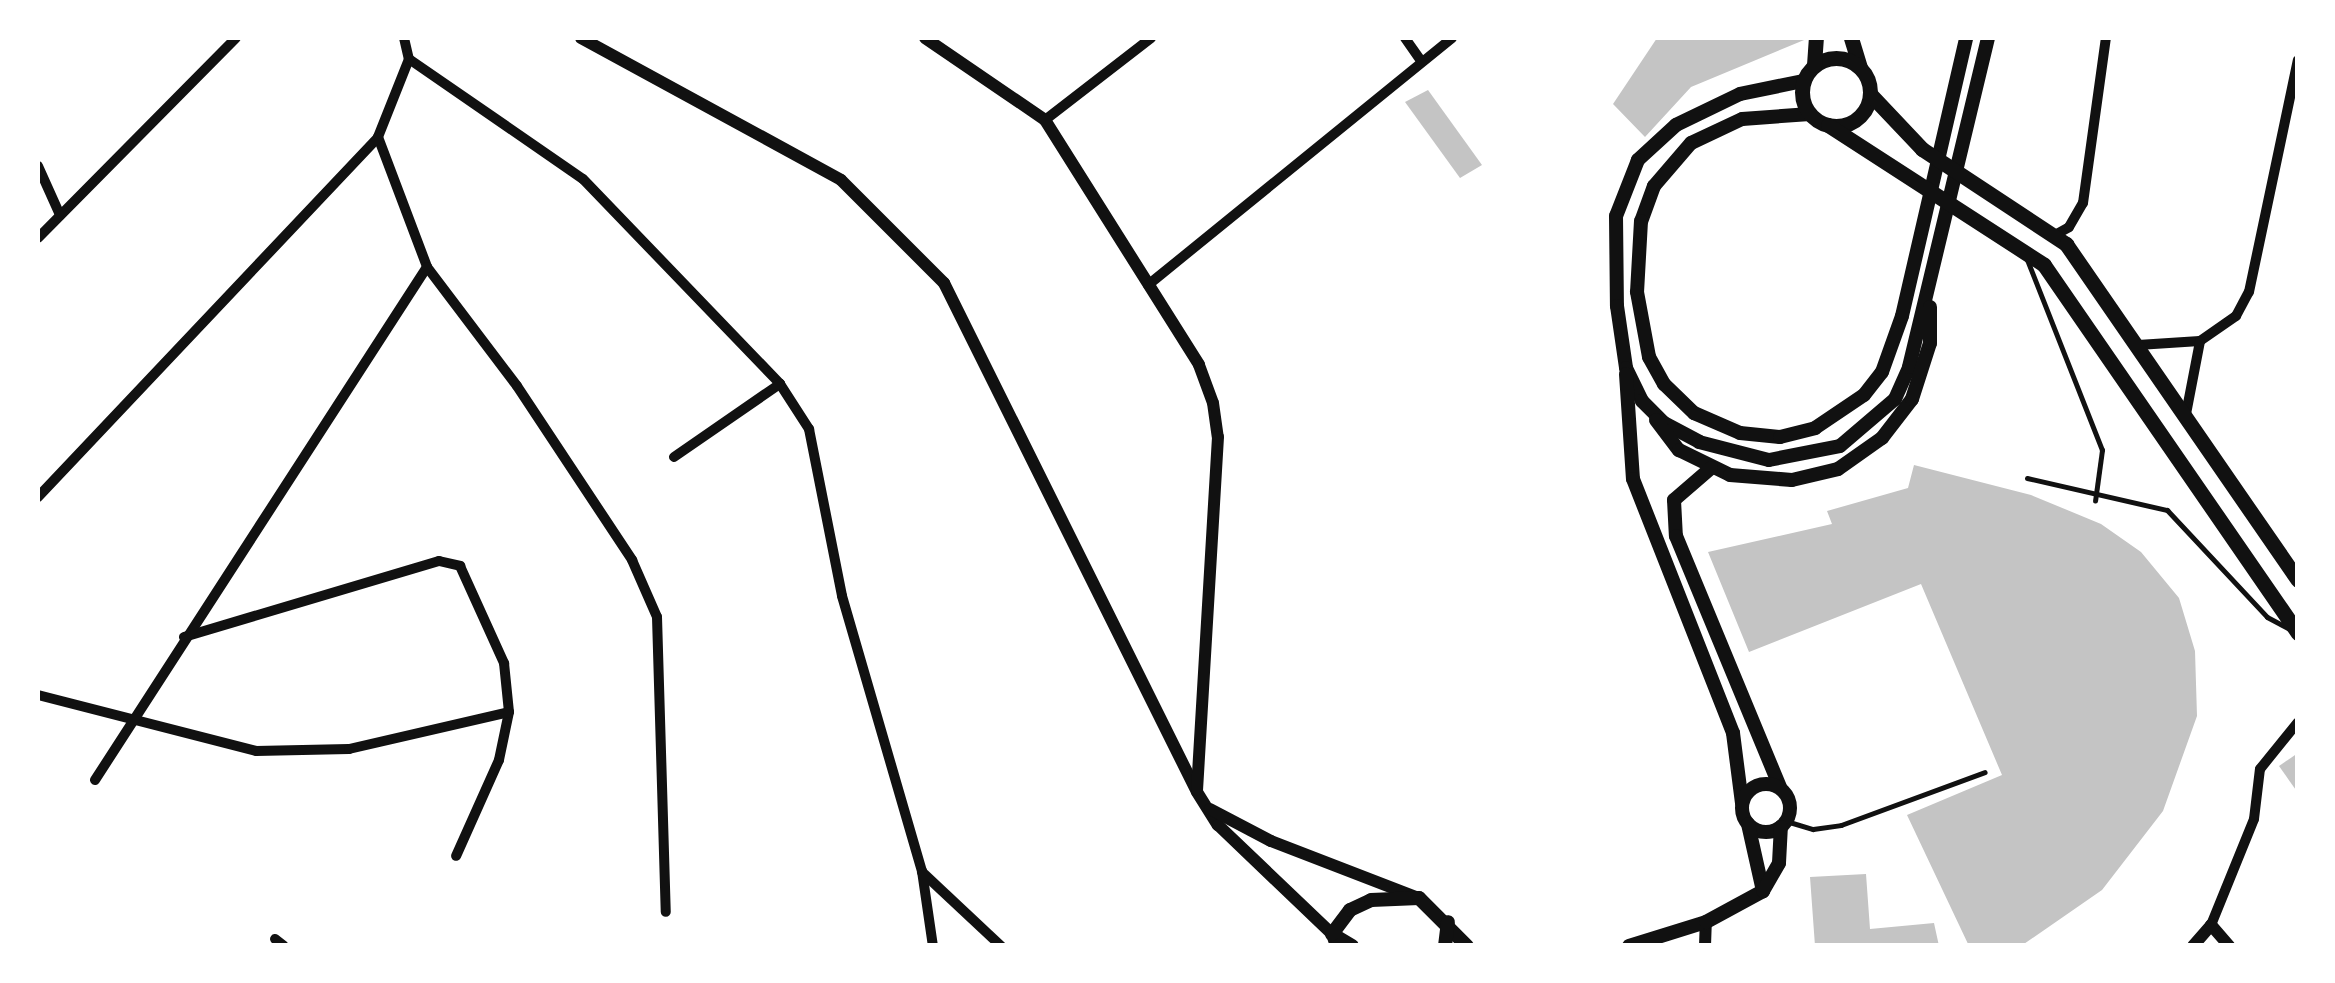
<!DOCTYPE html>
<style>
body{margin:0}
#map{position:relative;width:2335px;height:983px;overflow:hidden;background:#fff;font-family:"Noto Sans",sans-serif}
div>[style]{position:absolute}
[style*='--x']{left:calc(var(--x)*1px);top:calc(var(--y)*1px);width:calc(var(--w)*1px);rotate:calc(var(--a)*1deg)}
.building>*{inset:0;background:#c4c4c4}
.service>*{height:5px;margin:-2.5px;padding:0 2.5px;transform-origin:2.5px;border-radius:2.5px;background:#111}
.minor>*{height:10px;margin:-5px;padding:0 5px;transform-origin:5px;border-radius:5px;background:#111}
.tertiary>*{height:12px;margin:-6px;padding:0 6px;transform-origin:6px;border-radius:6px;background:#111}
.secondary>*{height:14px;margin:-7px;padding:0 7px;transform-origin:7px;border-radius:7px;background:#111}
.secondary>.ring{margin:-7px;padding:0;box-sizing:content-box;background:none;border:14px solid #111;border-radius:50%}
.primary>*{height:15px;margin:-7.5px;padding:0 7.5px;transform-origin:7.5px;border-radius:7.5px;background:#111}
.primary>.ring{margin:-7.5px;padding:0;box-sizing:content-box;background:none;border:15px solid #111;border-radius:50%}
span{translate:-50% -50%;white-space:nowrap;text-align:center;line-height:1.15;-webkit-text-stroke:8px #fff;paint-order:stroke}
.frame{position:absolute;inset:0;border:40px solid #fff;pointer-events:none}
</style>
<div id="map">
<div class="building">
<div style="clip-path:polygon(1657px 38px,1809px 38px,1691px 87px,1645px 137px,1613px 104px)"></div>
<div style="clip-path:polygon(1428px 90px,1482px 165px,1460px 178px,1405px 102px)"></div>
<div style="clip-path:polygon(1914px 465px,2031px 495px,2101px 524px,2141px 552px,2179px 598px,2195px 651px,2197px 716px,2163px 811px,2102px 890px,2021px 946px,1969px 946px,1907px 815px,2002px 775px,1921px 584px,1749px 652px,1708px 552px,1832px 524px,1827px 511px,1908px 488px)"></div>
<div style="clip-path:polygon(2298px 753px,2298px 793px,2279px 766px)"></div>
<div style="clip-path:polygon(1866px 874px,1870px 929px,1934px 923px,1939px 946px,1815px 946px,1810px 877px)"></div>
</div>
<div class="service">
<div style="--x:2026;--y:257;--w:207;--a:68.5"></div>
<div style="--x:2102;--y:450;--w:51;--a:97.8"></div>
<div style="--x:2027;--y:478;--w:144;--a:12.9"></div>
<div style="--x:2167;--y:510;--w:146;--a:46.9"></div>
<div style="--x:2267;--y:617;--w:26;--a:28"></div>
<div style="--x:1786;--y:821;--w:28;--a:17"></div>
<div style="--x:1813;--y:829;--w:28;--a:-8"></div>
<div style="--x:1841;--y:825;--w:153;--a:-20.2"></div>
</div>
<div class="minor">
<div style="--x:404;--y:38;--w:22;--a:77"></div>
<div style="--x:409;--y:59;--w:84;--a:111.7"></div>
<div style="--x:378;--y:137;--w:139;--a:69.3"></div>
<div style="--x:427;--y:267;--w:149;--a:52.9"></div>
<div style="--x:517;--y:386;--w:209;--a:56.5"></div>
<div style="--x:632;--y:560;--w:62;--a:66.3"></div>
<div style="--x:657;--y:617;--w:295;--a:88.3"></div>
<div style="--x:1405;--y:38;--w:28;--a:55"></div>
<div style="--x:409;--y:59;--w:211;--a:34.6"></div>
<div style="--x:583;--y:179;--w:284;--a:46.1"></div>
<div style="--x:780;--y:384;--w:54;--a:57.2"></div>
<div style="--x:809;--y:429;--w:170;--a:78.8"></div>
<div style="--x:842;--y:596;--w:286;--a:73.8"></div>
<div style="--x:922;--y:871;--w:76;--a:81.7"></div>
<div style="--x:1045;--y:120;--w:134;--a:-37.7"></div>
<div style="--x:38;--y:166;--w:54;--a:65.8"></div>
<div style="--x:2053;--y:236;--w:18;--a:-29"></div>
<div style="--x:2069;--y:227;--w:28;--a:-60"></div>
<div style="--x:2083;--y:203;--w:167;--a:-82.1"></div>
<div style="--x:38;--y:238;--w:281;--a:-45.3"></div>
<div style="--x:1148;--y:285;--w:392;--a:-39.1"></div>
<div style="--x:2138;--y:345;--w:62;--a:-3.7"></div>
<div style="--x:2200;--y:341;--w:44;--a:-34.8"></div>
<div style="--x:2236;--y:316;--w:27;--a:-62"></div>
<div style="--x:2249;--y:292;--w:237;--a:-78.1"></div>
<div style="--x:2186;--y:414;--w:74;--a:-79.1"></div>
<div style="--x:674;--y:457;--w:129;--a:-34.6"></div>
<div style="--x:38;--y:497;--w:495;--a:-46.6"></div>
<div style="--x:184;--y:637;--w:266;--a:-16.6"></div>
<div style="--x:439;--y:561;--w:22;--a:13"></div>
<div style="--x:460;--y:566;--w:107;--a:65.6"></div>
<div style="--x:504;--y:663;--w:49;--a:84.2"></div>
<div style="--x:509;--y:712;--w:49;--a:101.8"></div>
<div style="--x:499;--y:760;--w:105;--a:114.1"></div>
<div style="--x:38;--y:695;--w:225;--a:14.4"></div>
<div style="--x:256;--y:751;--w:93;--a:-1.2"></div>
<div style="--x:349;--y:749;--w:164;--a:-13"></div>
<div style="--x:95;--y:780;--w:611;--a:-57.09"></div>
<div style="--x:922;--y:872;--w:108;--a:43.1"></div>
<div style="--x:2211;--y:925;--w:114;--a:-67.9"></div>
<div style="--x:2254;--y:819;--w:50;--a:-83.2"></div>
<div style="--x:2260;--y:769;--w:60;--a:-51"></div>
<div style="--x:275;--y:939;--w:11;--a:38"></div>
</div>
<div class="tertiary">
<div style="--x:581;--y:38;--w:296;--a:28.6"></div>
<div style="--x:841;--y:180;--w:146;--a:45"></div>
<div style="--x:944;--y:283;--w:568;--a:63.57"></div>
<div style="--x:1197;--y:792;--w:39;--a:58"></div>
<div style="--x:1218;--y:825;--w:158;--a:43.7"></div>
<div style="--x:1332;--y:934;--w:13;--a:72"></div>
<div style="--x:925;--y:38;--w:145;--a:34.3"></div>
<div style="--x:1045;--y:120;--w:289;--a:57.8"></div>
<div style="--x:1199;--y:365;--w:40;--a:69.8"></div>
<div style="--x:1213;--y:403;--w:34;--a:82"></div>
<div style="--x:1218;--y:437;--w:353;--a:93.4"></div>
<div style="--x:1210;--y:809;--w:69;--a:27.7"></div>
<div style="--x:1271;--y:841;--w:159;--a:21.1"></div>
<div style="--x:1705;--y:946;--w:24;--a:-88"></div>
<div style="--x:2193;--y:946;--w:28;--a:-49"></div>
<div style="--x:2211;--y:925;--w:28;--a:49"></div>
</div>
<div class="secondary">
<div style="--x:1803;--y:81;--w:64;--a:168.3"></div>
<div style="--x:1740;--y:94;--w:71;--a:154.2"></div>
<div style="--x:1676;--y:125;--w:52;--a:137.4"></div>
<div style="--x:1638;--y:160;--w:60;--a:111.4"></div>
<div style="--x:1616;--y:216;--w:90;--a:89.4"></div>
<div style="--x:1617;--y:306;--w:63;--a:81.7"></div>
<div style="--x:1626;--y:368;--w:37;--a:64"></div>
<div style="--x:1642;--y:401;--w:31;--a:45"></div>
<div style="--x:1664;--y:423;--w:40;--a:28"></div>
<div style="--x:1699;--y:442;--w:72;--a:14.4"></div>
<div style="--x:1769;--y:460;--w:72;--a:-11.2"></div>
<div style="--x:1840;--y:446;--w:72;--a:-40.5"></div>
<div style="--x:1895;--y:399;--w:35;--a:-66"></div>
<div style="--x:1909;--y:367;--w:338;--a:-76.5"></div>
<div style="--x:1810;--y:114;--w:68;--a:175.8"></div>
<div style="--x:1742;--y:119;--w:56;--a:154.8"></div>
<div style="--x:1691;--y:143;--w:57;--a:130.7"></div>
<div style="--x:1654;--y:186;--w:37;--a:110"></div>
<div style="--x:1641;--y:221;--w:71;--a:93.2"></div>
<div style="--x:1637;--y:292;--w:66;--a:79.5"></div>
<div style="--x:1649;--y:357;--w:31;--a:61"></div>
<div style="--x:1664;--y:384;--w:42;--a:44"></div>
<div style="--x:1694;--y:413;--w:50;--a:23.5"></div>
<div style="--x:1740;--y:433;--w:40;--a:5.7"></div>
<div style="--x:1780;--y:437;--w:36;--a:-14"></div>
<div style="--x:1815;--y:428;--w:59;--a:-34"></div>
<div style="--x:1864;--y:395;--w:29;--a:-52"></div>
<div style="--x:1882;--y:372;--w:59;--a:-70.3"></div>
<div style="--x:1902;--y:316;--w:285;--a:-77"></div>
<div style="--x:1626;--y:374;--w:105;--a:86.2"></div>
<div style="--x:1633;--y:479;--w:273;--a:68.5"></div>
<div style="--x:1733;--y:733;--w:71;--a:82.7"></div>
<div style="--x:1656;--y:420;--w:38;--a:53"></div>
<div style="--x:1679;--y:450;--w:57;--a:26.1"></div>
<div style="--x:1730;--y:475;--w:62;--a:4.6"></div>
<div style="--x:1792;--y:480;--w:47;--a:-13.4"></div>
<div style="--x:1838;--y:469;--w:54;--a:-35.2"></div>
<div style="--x:1882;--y:438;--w:49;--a:-52.4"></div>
<div style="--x:1912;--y:399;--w:59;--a:-72.2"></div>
<div style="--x:1930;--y:343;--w:36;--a:-90"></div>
<div style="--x:1711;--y:468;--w:49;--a:139.1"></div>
<div style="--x:1674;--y:500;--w:36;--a:87"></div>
<div style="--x:1676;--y:536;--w:272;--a:67.5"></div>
<div class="ring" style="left:1742px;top:784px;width:34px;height:34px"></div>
<div style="--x:1748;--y:824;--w:69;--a:77.4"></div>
<div style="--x:1352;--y:946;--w:23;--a:-149"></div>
<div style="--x:1332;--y:934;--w:30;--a:-53"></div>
<div style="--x:1350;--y:910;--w:23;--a:-25"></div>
<div style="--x:1371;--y:900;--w:48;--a:-2.4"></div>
<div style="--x:1419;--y:898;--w:68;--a:45"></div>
<div style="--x:1445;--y:946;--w:24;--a:-83"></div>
<div style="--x:1629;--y:946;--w:81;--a:-17.3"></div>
<div style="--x:1706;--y:922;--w:65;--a:-28.5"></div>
<div style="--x:1763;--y:891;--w:32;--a:-60"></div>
<div style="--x:1779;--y:863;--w:36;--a:-87"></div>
</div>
<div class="primary">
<div style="--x:1851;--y:38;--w:31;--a:73"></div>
<div class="ring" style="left:1802px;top:58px;width:53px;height:53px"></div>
<div style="--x:1814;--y:65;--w:27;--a:-86"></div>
<div style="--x:1870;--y:94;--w:76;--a:46.6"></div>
<div style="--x:1922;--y:149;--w:173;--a:33.4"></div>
<div style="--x:2066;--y:244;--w:408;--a:55.4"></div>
<div style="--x:1828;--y:125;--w:257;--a:32.9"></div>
<div style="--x:2044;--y:265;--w:447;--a:55.4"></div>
</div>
<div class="frame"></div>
</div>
